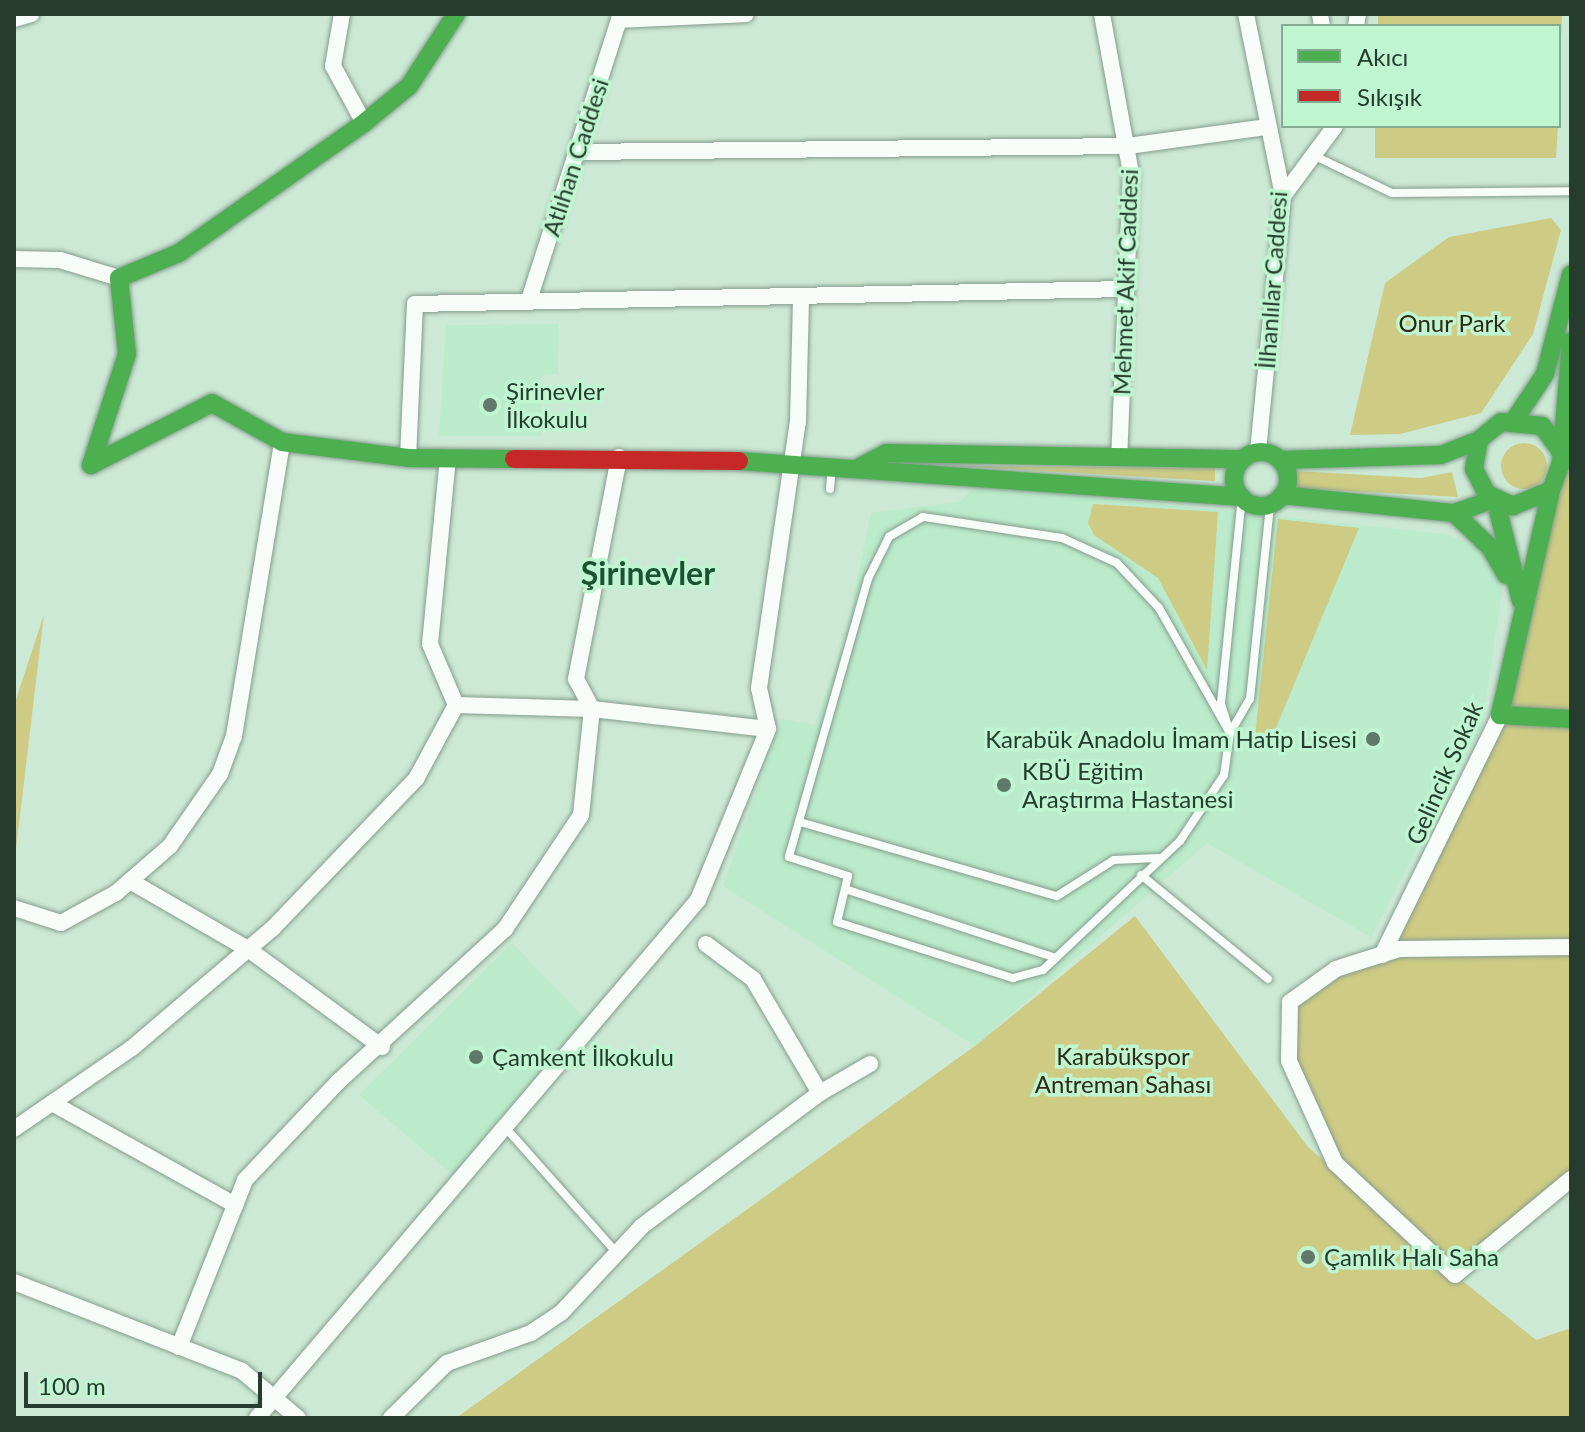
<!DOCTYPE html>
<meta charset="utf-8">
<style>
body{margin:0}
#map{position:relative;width:1585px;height:1432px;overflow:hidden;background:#cce9d5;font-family:Lato,sans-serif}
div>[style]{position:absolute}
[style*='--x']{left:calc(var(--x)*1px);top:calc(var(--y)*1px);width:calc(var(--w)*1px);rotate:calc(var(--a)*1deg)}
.built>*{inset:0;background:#bbebcb}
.green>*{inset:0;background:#cdcb84}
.round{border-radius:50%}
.roads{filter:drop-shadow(0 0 2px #859c8d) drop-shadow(0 0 2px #859c8d)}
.lane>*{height:8px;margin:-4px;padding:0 4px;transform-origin:4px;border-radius:4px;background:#f7fcf9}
.street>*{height:16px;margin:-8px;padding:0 8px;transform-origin:8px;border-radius:8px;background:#f7fcf9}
.fast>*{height:18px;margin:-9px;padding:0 9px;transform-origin:9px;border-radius:9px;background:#4caf50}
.fast>.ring{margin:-9px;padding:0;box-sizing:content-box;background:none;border:18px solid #4caf50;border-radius:50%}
.jam>*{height:18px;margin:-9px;padding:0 9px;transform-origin:9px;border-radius:9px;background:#c62828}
.dots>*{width:22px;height:22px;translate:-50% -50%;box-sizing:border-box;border:4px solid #bff6d1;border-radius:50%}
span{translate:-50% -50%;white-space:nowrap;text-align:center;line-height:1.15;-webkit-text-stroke:7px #bff6d1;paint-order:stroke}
.street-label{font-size:24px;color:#263c2e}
.park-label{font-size:24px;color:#302a12}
.poi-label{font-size:24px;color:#263c2e}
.left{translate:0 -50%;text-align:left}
.right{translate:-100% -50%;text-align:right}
.district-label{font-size:32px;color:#1c5133;font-weight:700}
.frame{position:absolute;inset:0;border:16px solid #263c2e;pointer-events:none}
.legend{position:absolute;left:1281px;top:24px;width:280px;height:104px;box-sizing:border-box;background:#bff6d1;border:2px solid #82ac90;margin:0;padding:10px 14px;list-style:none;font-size:24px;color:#263c2e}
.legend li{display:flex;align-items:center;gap:16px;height:40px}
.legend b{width:40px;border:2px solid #82ac90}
.scale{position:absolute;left:24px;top:1372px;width:238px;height:36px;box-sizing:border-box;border:4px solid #263c2e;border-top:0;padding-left:10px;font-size:24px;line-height:28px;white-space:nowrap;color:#263c2e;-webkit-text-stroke:6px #bff6d1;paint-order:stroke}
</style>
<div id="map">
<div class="built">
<div style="clip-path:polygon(559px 324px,558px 374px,542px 375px,542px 436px,439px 436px,446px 325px)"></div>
<div style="clip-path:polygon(977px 485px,1445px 534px,1479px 547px,1503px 586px,1482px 725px,1371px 937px,1207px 843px,975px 1046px,723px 886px,782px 719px,815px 725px,844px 642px,871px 513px,959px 502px)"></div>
<div style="clip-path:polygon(512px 943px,587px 1020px,455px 1177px,359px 1095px)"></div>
</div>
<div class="green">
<div style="clip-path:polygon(1378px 14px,1562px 14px,1559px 96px,1559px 26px,1378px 26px)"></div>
<div style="clip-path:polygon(1375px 126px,1558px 126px,1556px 158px,1375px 158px)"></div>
<div style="clip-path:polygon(1551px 218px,1561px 230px,1533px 334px,1481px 413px,1400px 434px,1350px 435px,1385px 283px,1449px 237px)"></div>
<div style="clip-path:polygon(1571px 344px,1571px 1179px,1455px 1275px,1536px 1340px,1571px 1328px,1571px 1418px,456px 1418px,975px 1046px,1135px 916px,1308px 1147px,1429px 1253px,1335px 1163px,1289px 1061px,1290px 1002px,1382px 954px,1500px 715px,1551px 490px)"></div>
<div class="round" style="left:1501px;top:443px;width:46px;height:46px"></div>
<div style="clip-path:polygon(957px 466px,1215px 468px,1215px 481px)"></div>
<div style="clip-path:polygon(1295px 471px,1421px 478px,1452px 472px,1458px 497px,1294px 488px)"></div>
<div style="clip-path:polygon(1093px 504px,1218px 512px,1207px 670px,1158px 578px,1094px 535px,1088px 523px)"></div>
<div style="clip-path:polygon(1278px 519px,1359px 528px,1266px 752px,1254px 745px)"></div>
<div style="clip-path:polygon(44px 614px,14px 866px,14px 706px)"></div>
</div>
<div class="roads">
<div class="lane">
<div style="--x:1315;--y:156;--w:85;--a:25.7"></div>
<div style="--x:1392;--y:193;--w:179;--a:-0.6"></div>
<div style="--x:830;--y:489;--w:23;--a:-85"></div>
<div style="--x:1230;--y:733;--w:144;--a:-119.6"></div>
<div style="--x:1159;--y:608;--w:62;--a:-133"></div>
<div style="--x:1117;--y:563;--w:60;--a:-155.6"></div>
<div style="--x:1062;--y:538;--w:141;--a:-171.4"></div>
<div style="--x:923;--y:517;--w:39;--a:150"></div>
<div style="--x:889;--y:537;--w:47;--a:116.6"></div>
<div style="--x:868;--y:579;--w:289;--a:105.9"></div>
<div style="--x:789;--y:857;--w:62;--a:17.9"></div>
<div style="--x:848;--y:876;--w:47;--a:103.4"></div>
<div style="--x:837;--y:922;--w:185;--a:17.7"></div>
<div style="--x:1013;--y:978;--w:31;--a:-15"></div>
<div style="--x:1043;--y:970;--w:188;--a:-43.3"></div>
<div style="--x:1180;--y:841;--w:79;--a:-56.3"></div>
<div style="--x:1224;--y:775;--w:42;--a:-81.9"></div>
<div style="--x:1230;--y:733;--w:31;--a:-107"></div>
<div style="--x:1221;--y:703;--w:206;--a:-84.2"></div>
<div style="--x:1230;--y:733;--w:39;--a:-60"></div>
<div style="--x:1250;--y:699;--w:196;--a:-84.1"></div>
<div style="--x:800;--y:822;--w:267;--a:16.1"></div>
<div style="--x:1057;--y:896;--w:67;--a:-32.3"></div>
<div style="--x:1114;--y:860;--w:44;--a:-2.6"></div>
<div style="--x:1141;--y:875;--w:164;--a:39.3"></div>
<div style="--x:845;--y:889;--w:222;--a:18.1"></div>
<div style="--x:505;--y:1127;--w:167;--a:48.4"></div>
</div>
<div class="street">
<div style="--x:342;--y:14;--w:53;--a:99.8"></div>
<div style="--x:333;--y:66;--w:65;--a:61.5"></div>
<div style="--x:1102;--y:14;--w:163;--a:79.7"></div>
<div style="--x:1131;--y:174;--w:282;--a:92.4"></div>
<div style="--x:1246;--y:14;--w:186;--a:78.5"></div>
<div style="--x:1283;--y:196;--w:257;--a:95.6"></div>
<div style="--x:1320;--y:14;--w:12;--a:81"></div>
<div style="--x:14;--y:19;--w:18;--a:-16"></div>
<div style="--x:619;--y:20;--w:127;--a:-2.7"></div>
<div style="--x:1356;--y:26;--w:12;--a:-81"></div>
<div style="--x:576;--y:152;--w:552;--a:-0.62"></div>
<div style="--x:1128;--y:146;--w:139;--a:-7.8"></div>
<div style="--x:1283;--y:196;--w:87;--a:-53.4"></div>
<div style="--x:14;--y:259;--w:46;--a:1.2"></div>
<div style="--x:60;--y:260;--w:62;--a:17"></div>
<div style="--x:529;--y:300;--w:300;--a:-72.2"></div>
<div style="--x:408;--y:458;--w:154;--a:-87.4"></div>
<div style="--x:415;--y:304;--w:710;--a:-1.21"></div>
<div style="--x:456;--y:705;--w:136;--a:1.7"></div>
<div style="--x:592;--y:709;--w:177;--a:6.5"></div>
<div style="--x:130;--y:881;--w:136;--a:30"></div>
<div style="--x:248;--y:949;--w:166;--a:36.2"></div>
<div style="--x:14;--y:908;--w:49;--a:17.7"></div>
<div style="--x:61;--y:923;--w:63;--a:-28.6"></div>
<div style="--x:116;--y:893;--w:72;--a:-41"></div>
<div style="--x:170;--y:846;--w:88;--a:-55.2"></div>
<div style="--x:220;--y:774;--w:40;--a:-69.8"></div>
<div style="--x:234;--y:736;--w:298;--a:-80.7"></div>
<div style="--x:706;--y:944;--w:59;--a:36.7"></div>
<div style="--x:753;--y:979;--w:132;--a:59.6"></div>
<div style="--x:1571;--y:947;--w:172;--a:179.3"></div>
<div style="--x:1399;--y:949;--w:66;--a:162.4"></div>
<div style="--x:1336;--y:969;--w:57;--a:144.3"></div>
<div style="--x:1290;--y:1002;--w:59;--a:91"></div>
<div style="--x:1289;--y:1061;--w:112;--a:65.7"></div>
<div style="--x:1335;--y:1163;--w:164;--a:43"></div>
<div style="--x:1455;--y:1275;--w:151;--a:-39.6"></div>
<div style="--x:1382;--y:955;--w:267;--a:-63.8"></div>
<div style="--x:52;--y:1103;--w:210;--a:29.1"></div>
<div style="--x:14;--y:1129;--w:143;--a:-34.5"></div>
<div style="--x:132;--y:1048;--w:185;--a:-40.4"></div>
<div style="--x:273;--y:928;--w:207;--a:-46.2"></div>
<div style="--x:416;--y:779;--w:84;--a:-61.6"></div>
<div style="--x:456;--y:705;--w:66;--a:-113.1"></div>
<div style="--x:430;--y:644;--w:187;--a:-84.5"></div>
<div style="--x:14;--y:1282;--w:245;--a:21.3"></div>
<div style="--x:242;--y:1371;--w:73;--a:40"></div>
<div style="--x:179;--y:1347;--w:180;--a:-68.4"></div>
<div style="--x:245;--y:1180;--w:137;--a:-46.5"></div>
<div style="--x:339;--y:1081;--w:225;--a:-42.5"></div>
<div style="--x:505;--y:929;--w:137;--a:-56.3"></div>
<div style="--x:581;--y:815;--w:107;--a:-84.1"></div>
<div style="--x:592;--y:709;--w:34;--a:-118"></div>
<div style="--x:576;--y:679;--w:226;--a:-79"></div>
<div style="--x:257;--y:1418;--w:680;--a:-49.59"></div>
<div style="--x:698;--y:900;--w:185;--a:-67.7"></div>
<div style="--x:768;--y:729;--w:42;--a:-102.4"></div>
<div style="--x:759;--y:688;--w:269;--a:-81.7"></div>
<div style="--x:798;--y:422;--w:126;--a:-88.6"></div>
<div style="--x:391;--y:1418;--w:78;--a:-44.5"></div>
<div style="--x:447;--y:1363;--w:89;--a:-19.7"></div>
<div style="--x:531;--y:1333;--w:36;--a:-34"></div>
<div style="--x:561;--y:1313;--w:119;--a:-47"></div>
<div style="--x:642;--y:1226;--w:222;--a:-36.8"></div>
<div style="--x:820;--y:1093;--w:58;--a:-30.1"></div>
</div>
<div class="fast">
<div style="--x:456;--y:14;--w:86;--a:123.1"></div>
<div style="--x:409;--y:86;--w:58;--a:140.6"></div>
<div style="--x:364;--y:123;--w:226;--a:144.9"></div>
<div style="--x:179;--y:253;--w:65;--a:157.4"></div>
<div style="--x:119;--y:278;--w:76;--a:84"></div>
<div style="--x:127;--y:354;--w:117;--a:108"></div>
<div style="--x:91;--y:465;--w:136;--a:-27.1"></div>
<div style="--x:212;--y:403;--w:80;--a:29.1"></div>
<div style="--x:282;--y:442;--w:127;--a:7.2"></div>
<div style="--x:408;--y:458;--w:106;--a:0.5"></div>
<div style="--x:1515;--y:419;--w:54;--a:-56.3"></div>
<div style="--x:1545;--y:374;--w:103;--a:-75.4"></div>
<div style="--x:1559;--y:449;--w:29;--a:-126"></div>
<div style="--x:1542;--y:426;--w:41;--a:-174.4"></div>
<div style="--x:1501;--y:422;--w:28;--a:141"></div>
<div style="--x:1479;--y:440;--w:29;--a:100"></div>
<div style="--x:1474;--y:469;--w:28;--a:63"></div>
<div style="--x:1487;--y:494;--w:29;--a:25"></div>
<div style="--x:1513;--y:506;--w:41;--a:-22.8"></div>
<div style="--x:1551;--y:490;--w:29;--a:-70"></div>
<div style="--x:1561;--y:463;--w:122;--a:-85.3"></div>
<div class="ring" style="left:1234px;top:452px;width:36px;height:36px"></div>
<div style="--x:1280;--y:460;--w:161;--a:-1.8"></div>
<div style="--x:1441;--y:455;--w:41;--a:-21.5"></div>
<div style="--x:739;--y:461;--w:504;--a:4.09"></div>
<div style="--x:860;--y:467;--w:30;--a:-28"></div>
<div style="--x:886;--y:453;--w:357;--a:1"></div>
<div style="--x:1551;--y:490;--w:231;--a:102.8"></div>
<div style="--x:1500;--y:715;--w:71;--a:3.2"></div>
<div style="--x:1282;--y:495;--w:173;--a:6"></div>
<div style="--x:1454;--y:513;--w:43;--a:-18.9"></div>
<div style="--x:1495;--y:499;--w:105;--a:75.7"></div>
<div style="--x:1454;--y:513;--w:50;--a:43.4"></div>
<div style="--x:1490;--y:547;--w:32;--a:60"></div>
</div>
<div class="jam">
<div style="--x:514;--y:459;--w:225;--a:0.5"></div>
</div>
</div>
<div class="dots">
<div style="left:490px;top:405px;background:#607968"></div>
<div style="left:1373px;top:739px;background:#607968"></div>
<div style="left:1004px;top:785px;background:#607968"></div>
<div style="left:476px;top:1057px;background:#607968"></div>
<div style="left:1308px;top:1257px;background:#607968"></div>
</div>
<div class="street-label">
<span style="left:575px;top:157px;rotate:-72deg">Atlıhan Caddesi</span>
<span style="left:1272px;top:280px;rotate:-86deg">İlhanlılar Caddesi</span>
<span style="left:1125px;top:282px;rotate:-88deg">Mehmet Akif Caddesi</span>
<span style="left:1444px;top:773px;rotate:-66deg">Gelincik Sokak</span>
</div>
<div class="park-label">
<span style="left:1452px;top:323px">Onur Park</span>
<span style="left:1123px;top:1070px">Karabükspor<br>Antreman Sahası</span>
</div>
<div class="poi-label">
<span class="left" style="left:506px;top:405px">Şirinevler<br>İlkokulu</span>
<span class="right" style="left:1357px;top:739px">Karabük Anadolu İmam Hatip Lisesi</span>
<span class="left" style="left:1022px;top:785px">KBÜ Eğitim<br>Araştırma Hastanesi</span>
<span class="left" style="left:492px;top:1057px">Çamkent İlkokulu</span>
<span class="left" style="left:1324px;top:1257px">Çamlık Halı Saha</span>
</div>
<div class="district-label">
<span style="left:648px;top:573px">Şirinevler</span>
</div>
<div class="frame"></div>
<ul class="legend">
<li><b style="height:10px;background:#4caf50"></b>Akıcı</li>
<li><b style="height:10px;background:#c62828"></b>Sıkışık</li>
</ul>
<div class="scale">100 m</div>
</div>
